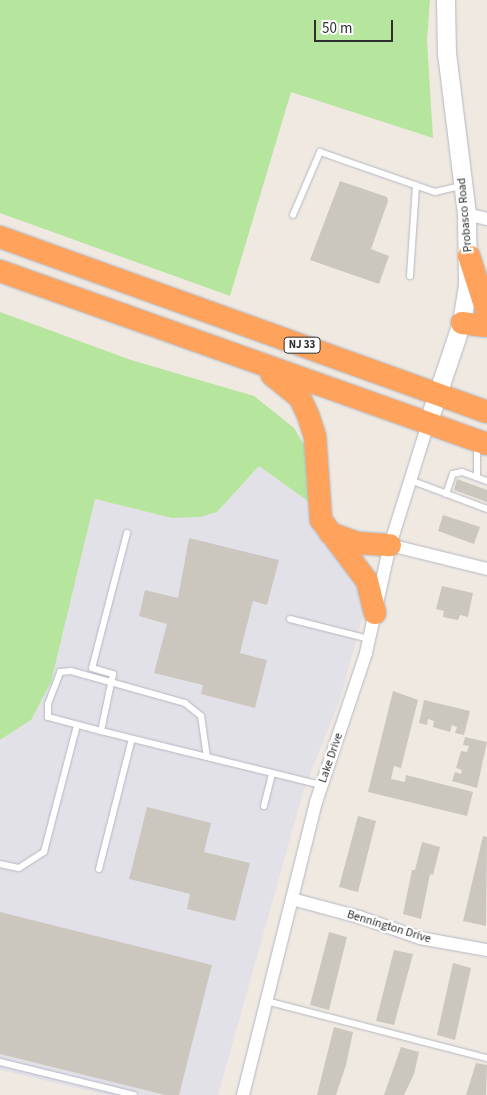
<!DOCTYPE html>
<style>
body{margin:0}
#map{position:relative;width:487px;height:1095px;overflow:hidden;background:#efe9e1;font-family:"Source Sans 3",sans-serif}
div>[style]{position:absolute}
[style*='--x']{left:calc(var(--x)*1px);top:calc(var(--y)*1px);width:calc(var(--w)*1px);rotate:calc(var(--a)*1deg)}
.industrial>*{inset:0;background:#e3e1e8}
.green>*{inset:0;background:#b6e59e}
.building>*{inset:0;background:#cbc7bf}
.roads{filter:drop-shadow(0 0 1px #b4b7c1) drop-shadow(0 0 1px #b4b7c1)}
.lane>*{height:6px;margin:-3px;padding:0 3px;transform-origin:3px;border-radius:3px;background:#fff}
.street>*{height:12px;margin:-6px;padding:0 6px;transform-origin:6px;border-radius:6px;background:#fff}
.secondary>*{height:18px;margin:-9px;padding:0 9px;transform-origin:9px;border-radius:9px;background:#fff}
.highway>*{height:22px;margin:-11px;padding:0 11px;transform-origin:11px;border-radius:11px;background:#ffa35c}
span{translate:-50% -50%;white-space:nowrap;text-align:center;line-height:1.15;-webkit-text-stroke:4.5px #fff;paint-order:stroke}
.shield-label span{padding:1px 4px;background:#fff;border:1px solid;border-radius:4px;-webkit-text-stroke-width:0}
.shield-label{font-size:11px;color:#2e2e2e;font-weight:700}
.street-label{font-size:12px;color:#2e2e2e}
.scale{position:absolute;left:314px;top:20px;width:79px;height:22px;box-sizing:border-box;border:2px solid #2e2e2e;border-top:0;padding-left:6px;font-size:15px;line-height:18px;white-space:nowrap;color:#2e2e2e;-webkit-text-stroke:4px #fff;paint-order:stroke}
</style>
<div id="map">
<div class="industrial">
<div style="clip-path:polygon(259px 466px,312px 504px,356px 575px,367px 600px,340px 700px,304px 789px,218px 1095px,106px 1095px,0 1070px,0 740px,31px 720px,95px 499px,172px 518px,217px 512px)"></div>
</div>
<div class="green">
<div style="clip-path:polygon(0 0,430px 0,427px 40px,433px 138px,291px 92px,230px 296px,0 213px)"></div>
<div style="clip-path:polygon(0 312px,131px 360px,254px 396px,294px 428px,304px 445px,312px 504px,259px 466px,217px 512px,200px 517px,172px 518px,95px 499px,51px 682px,31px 720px,0 740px)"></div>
</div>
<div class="building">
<div style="clip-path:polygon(340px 181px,387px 197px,388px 201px,371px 249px,389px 256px,379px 284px,310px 260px)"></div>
<div style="clip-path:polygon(457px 479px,487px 490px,487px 502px,454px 490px)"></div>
<div style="clip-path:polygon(443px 515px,480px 527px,474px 544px,438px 531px)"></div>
<div style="clip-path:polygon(189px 538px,279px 560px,267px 605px,253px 601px,240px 653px,267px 660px,255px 708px,201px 694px,203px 685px,154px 673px,167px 624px,139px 616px,145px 590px,178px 598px)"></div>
<div style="clip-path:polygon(442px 586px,473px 593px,468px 617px,460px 615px,458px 620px,443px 617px,444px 611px,436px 609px)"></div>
<div style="clip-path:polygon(393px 691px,418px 700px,401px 768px,394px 766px,391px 779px,405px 782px,406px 775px,473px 792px,467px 816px,368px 792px)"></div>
<div style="clip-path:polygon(424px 700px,470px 711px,464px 735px,455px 733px,457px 727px,452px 725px,450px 732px,433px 727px,434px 721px,428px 719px,427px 725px,419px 723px)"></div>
<div style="clip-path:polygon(465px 737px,487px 742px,477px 788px,452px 781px,455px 772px,461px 774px,462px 770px,456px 768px,461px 751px,467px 752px,469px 746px,463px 745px)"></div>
<div style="clip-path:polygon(147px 807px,211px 823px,204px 852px,250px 863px,235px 921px,187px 909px,190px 894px,129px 879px)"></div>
<div style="clip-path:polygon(358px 816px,376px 821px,358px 892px,339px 887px)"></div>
<div style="clip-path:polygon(483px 836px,487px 837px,486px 926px,463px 921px)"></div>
<div style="clip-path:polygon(422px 842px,440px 847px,433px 875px,430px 874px,421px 919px,403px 914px,412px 870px,415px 870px)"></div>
<div style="clip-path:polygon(0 912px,212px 965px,179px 1095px,165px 1095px,0 1054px)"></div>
<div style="clip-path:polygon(329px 932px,347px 937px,329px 1010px,310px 1005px)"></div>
<div style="clip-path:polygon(394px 950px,413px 954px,394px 1025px,376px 1021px)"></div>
<div style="clip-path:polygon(453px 963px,471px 968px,455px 1040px,437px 1035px)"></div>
<div style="clip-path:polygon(334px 1027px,353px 1032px,346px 1065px,336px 1095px,317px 1095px)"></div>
<div style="clip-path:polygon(401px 1047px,419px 1052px,414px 1074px,404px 1095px,384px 1095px)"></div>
<div style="clip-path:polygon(476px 1063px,487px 1065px,486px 1095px,466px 1095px)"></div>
</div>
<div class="roads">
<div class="lane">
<div style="--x:293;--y:215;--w:69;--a:-66.8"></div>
<div style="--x:320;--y:152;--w:122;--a:19.2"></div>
<div style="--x:435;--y:192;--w:28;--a:-13"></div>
<div style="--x:410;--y:276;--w:91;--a:-86.2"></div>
<div style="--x:477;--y:444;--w:33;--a:90"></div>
<div style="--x:410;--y:480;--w:82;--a:20.6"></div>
<div style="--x:446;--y:494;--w:21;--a:-71"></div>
<div style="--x:453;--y:474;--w:9;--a:-13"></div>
<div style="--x:462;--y:472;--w:27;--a:20"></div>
<div style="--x:127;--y:533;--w:139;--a:104.5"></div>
<div style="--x:92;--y:668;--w:22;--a:16"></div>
<div style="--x:113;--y:674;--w:58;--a:101.9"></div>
<div style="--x:101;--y:731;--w:109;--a:13.8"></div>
<div style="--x:290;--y:619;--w:81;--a:14.2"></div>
<div style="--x:101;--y:731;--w:55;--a:-165.2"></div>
<div style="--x:48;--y:717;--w:13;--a:-90"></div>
<div style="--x:48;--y:704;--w:34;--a:-69"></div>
<div style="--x:60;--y:672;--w:11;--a:-5"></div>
<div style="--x:71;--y:671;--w:118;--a:15.7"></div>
<div style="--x:185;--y:703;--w:21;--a:39"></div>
<div style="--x:201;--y:716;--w:41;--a:81.7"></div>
<div style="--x:207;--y:757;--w:117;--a:13.8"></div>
<div style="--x:264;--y:806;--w:34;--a:-76"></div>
<div style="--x:0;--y:864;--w:19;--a:12"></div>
<div style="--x:19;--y:868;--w:30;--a:-33"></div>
<div style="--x:44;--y:852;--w:131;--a:-75.4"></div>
<div style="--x:99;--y:869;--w:134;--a:-75.8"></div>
<div style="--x:266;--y:1001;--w:228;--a:14.5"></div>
<div style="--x:0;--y:1062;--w:138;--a:13.8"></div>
</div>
<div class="street">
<div style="--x:467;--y:214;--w:21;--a:14"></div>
<div style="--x:390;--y:545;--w:100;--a:13.9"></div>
<div style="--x:292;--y:899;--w:69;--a:15"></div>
<div style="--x:359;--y:917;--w:65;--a:19"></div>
<div style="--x:420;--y:938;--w:68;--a:10.2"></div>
<div style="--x:243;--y:1095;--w:302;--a:-76"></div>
<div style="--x:316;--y:802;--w:157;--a:-71.4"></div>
<div style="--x:366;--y:653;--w:111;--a:-77.5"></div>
<div style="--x:390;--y:545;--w:127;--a:-72.6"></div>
</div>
<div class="secondary">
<div style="--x:428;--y:424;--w:107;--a:-71.4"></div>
<div style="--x:462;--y:323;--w:38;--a:-81"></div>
<div style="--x:468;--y:285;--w:71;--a:-90.8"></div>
<div style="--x:467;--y:214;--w:161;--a:-97.1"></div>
<div style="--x:447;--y:54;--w:54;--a:-91.1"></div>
</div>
<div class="highway">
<div style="--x:0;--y:237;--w:517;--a:19.77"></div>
<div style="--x:469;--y:256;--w:59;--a:72.2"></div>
<div style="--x:0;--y:271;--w:517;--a:19.56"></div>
<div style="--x:462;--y:323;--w:25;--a:7"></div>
<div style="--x:272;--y:375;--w:36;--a:39"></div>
<div style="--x:300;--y:398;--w:19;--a:65"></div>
<div style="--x:308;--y:415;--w:23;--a:72"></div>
<div style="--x:315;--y:437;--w:83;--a:85.9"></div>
<div style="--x:321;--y:520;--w:76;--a:53"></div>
<div style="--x:367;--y:581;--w:33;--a:76"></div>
<div style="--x:330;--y:533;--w:30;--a:20"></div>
<div style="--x:358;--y:543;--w:32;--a:4"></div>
</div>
</div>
<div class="shield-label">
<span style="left:302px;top:345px">NJ 33</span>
</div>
<div class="street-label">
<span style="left:465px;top:215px;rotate:-95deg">Probasco Road</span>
<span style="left:331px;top:758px;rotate:-71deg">Lake Drive</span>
<span style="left:389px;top:927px;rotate:17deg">Bennington Drive</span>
</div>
<div class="scale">50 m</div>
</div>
